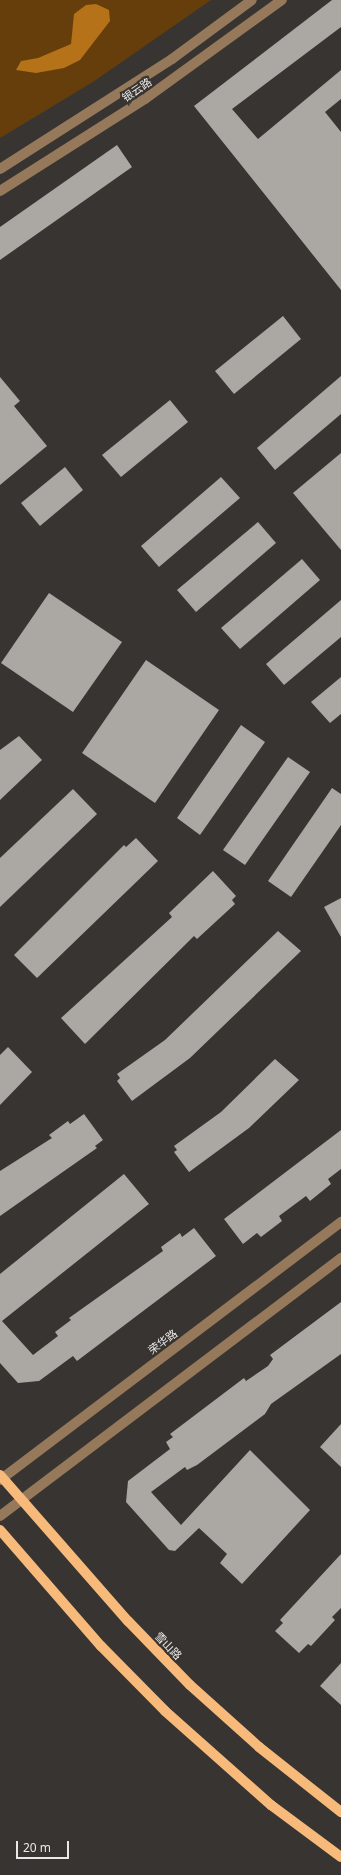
<!DOCTYPE html>
<meta charset="utf-8">
<style>
body{margin:0}
#map{position:relative;width:341px;height:1875px;overflow:hidden;background:#373431;font-family:"Noto Sans","Noto Sans SC",sans-serif}
div>[style]{position:absolute}
[style*='--x']{left:calc(var(--x)*1px);top:calc(var(--y)*1px);width:calc(var(--w)*1px);rotate:calc(var(--a)*1deg)}
.green>*{inset:0;background:#653e0c}
.water>*{inset:0;background:#b57219}
.building>*{inset:0;background:#aba7a3}
.minor>*{height:10px;margin:-5px;padding:0 5px;transform-origin:5px;border-radius:5px;background:#96785a}
.major>*{height:10px;margin:-5px;padding:0 5px;transform-origin:5px;border-radius:5px;background:#f7ba7a}
span{translate:-50% -50%;white-space:nowrap;text-align:center;line-height:1.15;-webkit-text-stroke:4px #373431;paint-order:stroke}
.street-label{font-size:11px;color:#eae8e6}
.scale{position:absolute;left:16px;top:1841px;width:53px;height:18px;box-sizing:border-box;border:2px solid #eae8e6;border-top:0;padding-left:5px;font-size:12px;line-height:14px;white-space:nowrap;color:#eae8e6;-webkit-text-stroke:3px #373431;paint-order:stroke}
</style>
<div id="map">
<div class="green">
<div style="clip-path:polygon(0 0,211px 0,93px 82px,0 138px)"></div>
</div>
<div class="water">
<div style="clip-path:polygon(96px 4px,109px 10px,110px 21px,80px 60px,64px 68px,36px 73px,16px 70px,21px 61px,38px 58px,71px 44px,74px 14px,86px 5px)"></div>
</div>
<div class="building">
<div style="clip-path:polygon(332px 0,341px 0,341px 27px,232px 109px,258px 139px,341px 70px,341px 99px,325px 112px,341px 132px,341px 290px,194px 106px)"></div>
<div style="clip-path:polygon(117px 145px,132px 167px,0 260px,0 227px)"></div>
<div style="clip-path:polygon(283px 316px,301px 339px,234px 394px,215px 371px)"></div>
<div style="clip-path:polygon(341px 376px,341px 414px,275px 470px,257px 448px)"></div>
<div style="clip-path:polygon(0 377px,20px 401px,14px 406px,47px 446px,0 485px)"></div>
<div style="clip-path:polygon(170px 400px,188px 422px,121px 477px,102px 455px)"></div>
<div style="clip-path:polygon(341px 453px,341px 550px,293px 493px)"></div>
<div style="clip-path:polygon(65px 467px,83px 490px,40px 526px,21px 503px)"></div>
<div style="clip-path:polygon(221px 477px,240px 498px,159px 567px,141px 546px)"></div>
<div style="clip-path:polygon(258px 522px,276px 543px,196px 612px,177px 590px)"></div>
<div style="clip-path:polygon(302px 559px,320px 580px,240px 649px,221px 628px)"></div>
<div style="clip-path:polygon(49px 593px,122px 642px,73px 712px,1px 663px)"></div>
<div style="clip-path:polygon(341px 600px,341px 637px,284px 685px,266px 664px)"></div>
<div style="clip-path:polygon(146px 660px,219px 710px,155px 803px,82px 753px)"></div>
<div style="clip-path:polygon(341px 677px,341px 714px,330px 723px,311px 702px)"></div>
<div style="clip-path:polygon(241px 725px,265px 742px,200px 835px,177px 818px)"></div>
<div style="clip-path:polygon(19px 736px,42px 760px,0 800px,0 750px)"></div>
<div style="clip-path:polygon(288px 757px,310px 772px,245px 865px,223px 850px)"></div>
<div style="clip-path:polygon(332px 788px,341px 794px,341px 825px,291px 897px,268px 881px)"></div>
<div style="clip-path:polygon(73px 789px,97px 814px,0 907px,0 858px)"></div>
<div style="clip-path:polygon(136px 838px,158px 861px,37px 978px,14px 955px,124px 845px,126px 847px)"></div>
<div style="clip-path:polygon(213px 871px,236px 896px,232px 900px,235px 904px,197px 939px,194px 936px,85px 1044px,61px 1018px,172px 917px,169px 913px)"></div>
<div style="clip-path:polygon(341px 898px,341px 937px,324px 907px)"></div>
<div style="clip-path:polygon(278px 931px,301px 951px,190px 1058px,132px 1101px,117px 1081px,120px 1078px,117px 1074px,165px 1040px)"></div>
<div style="clip-path:polygon(8px 1047px,32px 1072px,0 1105px,0 1055px)"></div>
<div style="clip-path:polygon(275px 1059px,299px 1080px,249px 1128px,189px 1172px,174px 1152px,177px 1150px,174px 1146px,221px 1112px)"></div>
<div style="clip-path:polygon(84px 1114px,103px 1140px,95px 1146px,97px 1148px,0 1216px,0 1171px,52px 1138px,49px 1135px,68px 1121px,70px 1124px)"></div>
<div style="clip-path:polygon(341px 1130px,341px 1169px,328px 1179px,331px 1184px,310px 1201px,306px 1196px,279px 1216px,282px 1221px,261px 1237px,257px 1233px,243px 1244px,224px 1219px)"></div>
<div style="clip-path:polygon(124px 1174px,149px 1204px,2px 1321px,33px 1355px,58px 1336px,55px 1332px,71px 1320px,69px 1318px,163px 1251px,161px 1247px,180px 1233px,182px 1237px,194px 1228px,216px 1256px,77px 1361px,73px 1356px,39px 1381px,18px 1383px,0 1363px,0 1274px)"></div>
<div style="clip-path:polygon(341px 1302px,341px 1354px,271px 1404px,265px 1414px,197px 1465px,187px 1470px,185px 1467px,151px 1492px,181px 1525px,250px 1450px,310px 1510px,242px 1584px,220px 1563px,227px 1554px,199px 1528px,175px 1551px,169px 1550px,126px 1502px,128px 1481px,170px 1449px,166px 1442px,173px 1437px,170px 1434px,244px 1378px,246px 1381px,268px 1366px,273px 1359px,270px 1355px)"></div>
<div style="clip-path:polygon(341px 1424px,341px 1467px,320px 1447px)"></div>
<div style="clip-path:polygon(341px 1554px,341px 1608px,332px 1617px,335px 1620px,311px 1646px,308px 1644px,299px 1653px,275px 1631px,283px 1623px,280px 1620px)"></div>
<div style="clip-path:polygon(341px 1663px,341px 1705px,320px 1686px)"></div>
</div>
<div class="minor">
<div style="--x:0;--y:169;--w:204;--a:-32.6"></div>
<div style="--x:172;--y:59;--w:99;--a:-36.4"></div>
<div style="--x:0;--y:191;--w:172;--a:-32.4"></div>
<div style="--x:145;--y:99;--w:169;--a:-35.9"></div>
<div style="--x:0;--y:1480;--w:428;--a:-37.1"></div>
<div style="--x:0;--y:1516;--w:428;--a:-37.1"></div>
</div>
<div class="major">
<div style="--x:0;--y:1475;--w:194;--a:48.8"></div>
<div style="--x:128;--y:1621;--w:89;--a:45.9"></div>
<div style="--x:190;--y:1685;--w:93;--a:41.9"></div>
<div style="--x:259;--y:1747;--w:105;--a:38.4"></div>
<div style="--x:0;--y:1530;--w:154;--a:49"></div>
<div style="--x:101;--y:1646;--w:91;--a:45.4"></div>
<div style="--x:165;--y:1711;--w:142;--a:41.6"></div>
<div style="--x:271;--y:1805;--w:87;--a:36.6"></div>
</div>
<div class="street-label">
<span style="left:137px;top:90px;rotate:-34deg">银云路</span>
<span style="left:163px;top:1342px;rotate:-37deg">荣华路</span>
<span style="left:168px;top:1646px;rotate:46deg">雪山路</span>
</div>
<div class="scale">20 m</div>
</div>
